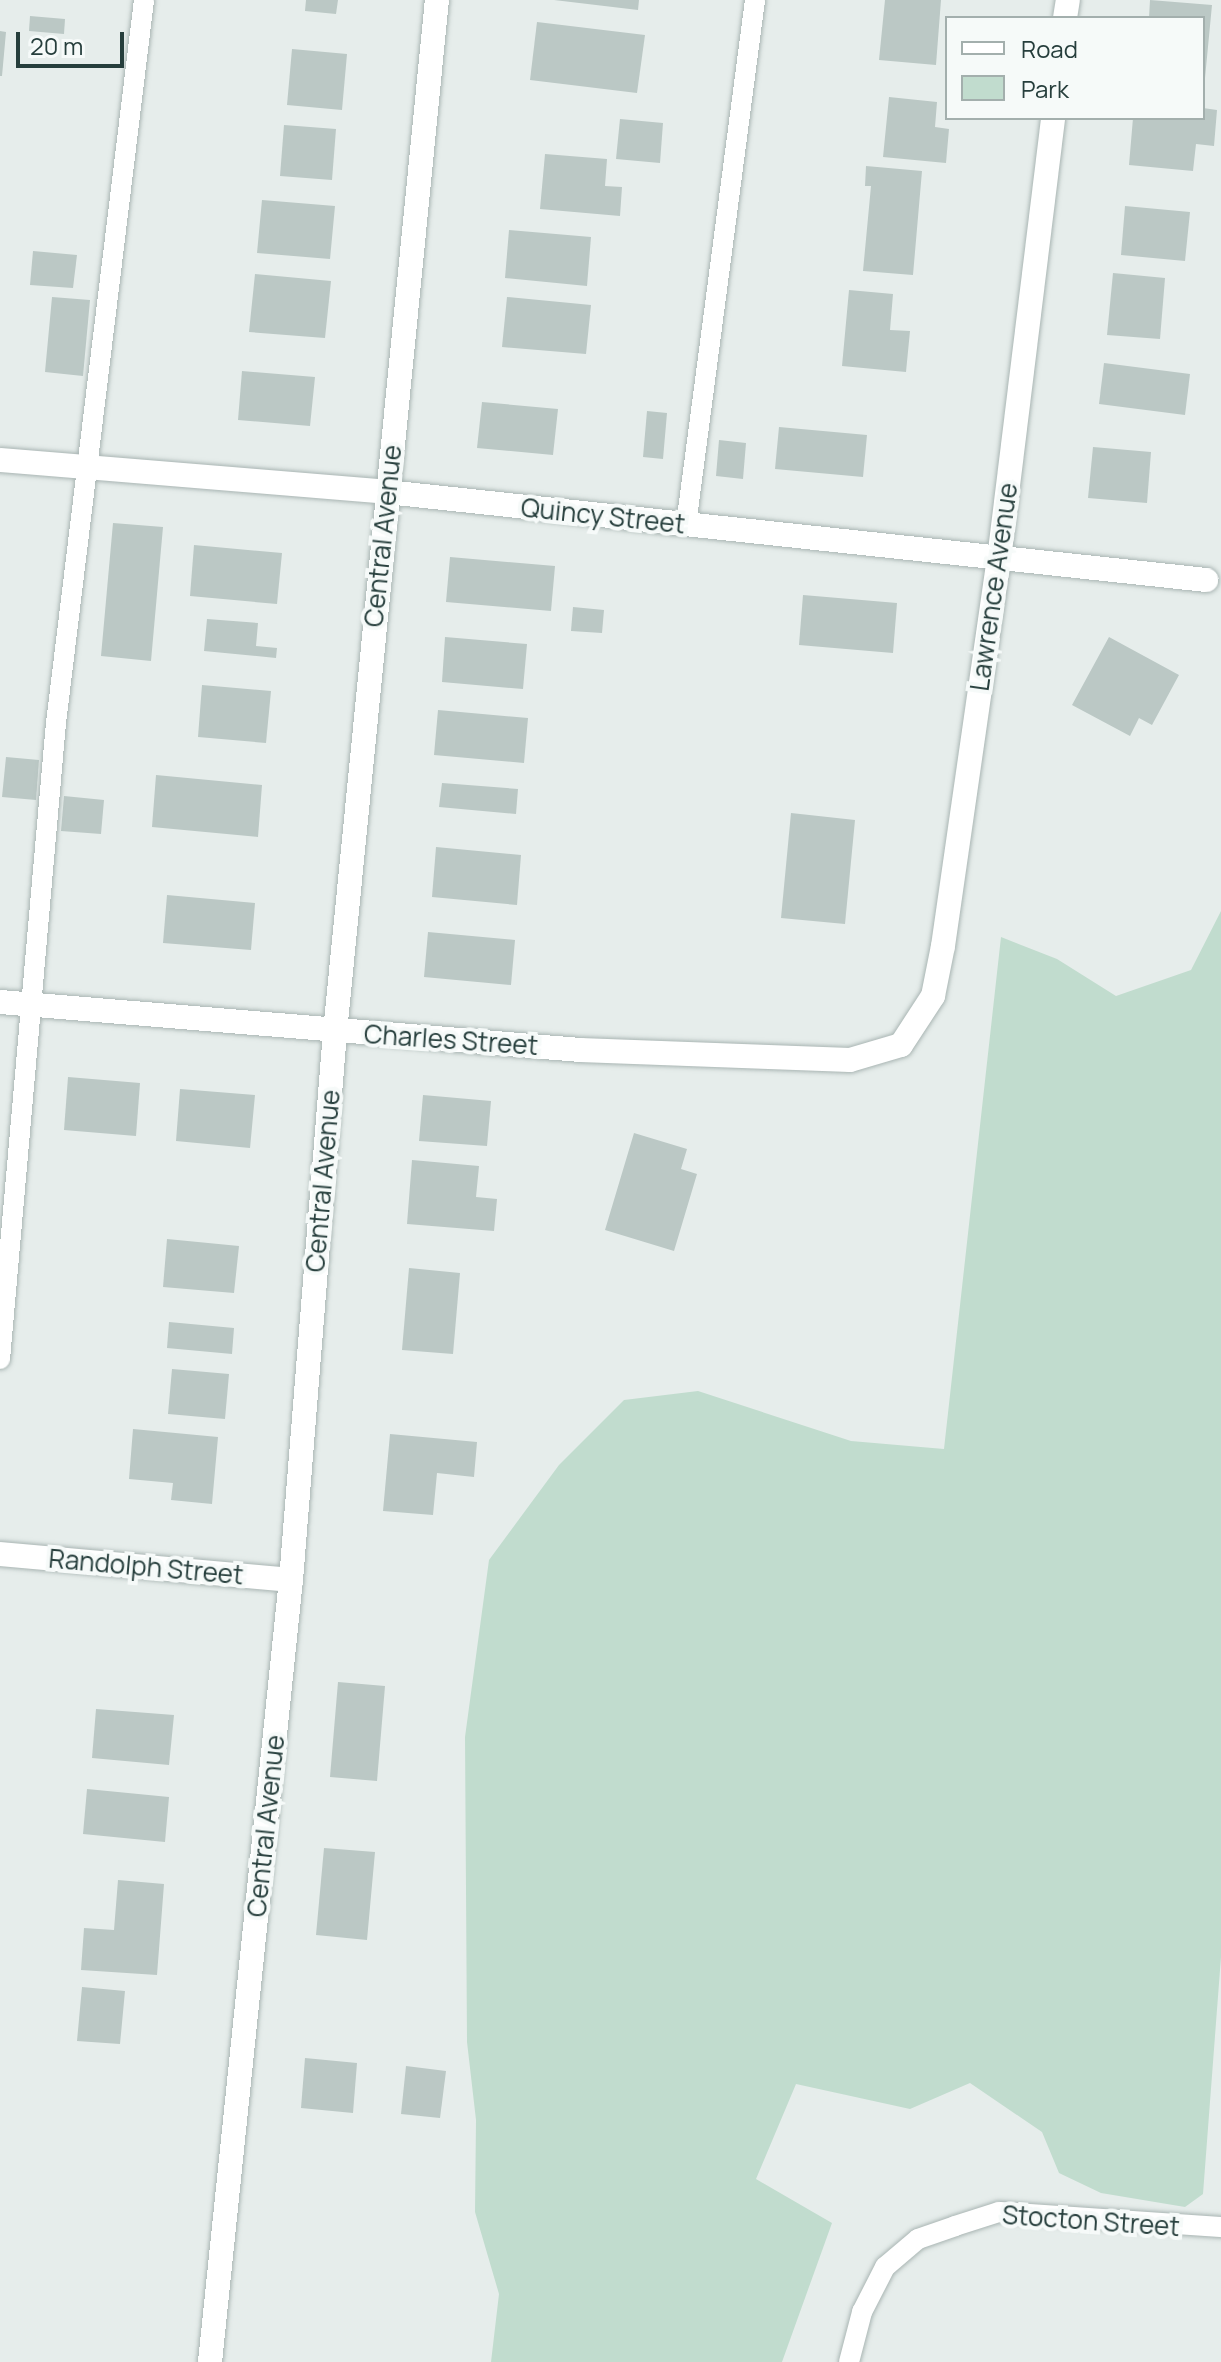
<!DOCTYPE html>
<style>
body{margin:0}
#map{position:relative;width:1221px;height:2362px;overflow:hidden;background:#e6edeb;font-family:Manrope,sans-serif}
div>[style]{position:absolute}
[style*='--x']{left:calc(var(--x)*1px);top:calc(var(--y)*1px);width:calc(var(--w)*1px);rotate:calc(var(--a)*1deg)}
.green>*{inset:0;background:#c1dcce}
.building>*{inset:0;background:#bbc8c5}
.roads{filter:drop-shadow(0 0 2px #a9b5b3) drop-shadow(0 0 2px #a9b5b3)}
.lane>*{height:20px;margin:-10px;padding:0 10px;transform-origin:10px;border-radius:10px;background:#fff}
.street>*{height:24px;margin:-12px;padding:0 12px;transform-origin:12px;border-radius:12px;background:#fff}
span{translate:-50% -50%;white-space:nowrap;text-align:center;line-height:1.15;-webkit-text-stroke:8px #f6faf9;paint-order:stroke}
.street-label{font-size:26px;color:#263e3c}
.legend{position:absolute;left:945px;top:16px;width:260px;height:104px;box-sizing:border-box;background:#f6faf9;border:2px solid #a3afad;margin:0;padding:10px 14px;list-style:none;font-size:24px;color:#263e3c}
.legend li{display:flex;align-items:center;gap:16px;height:40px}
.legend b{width:40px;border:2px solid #a3afad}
.scale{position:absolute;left:16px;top:32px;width:108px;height:36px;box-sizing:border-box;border:4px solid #263e3c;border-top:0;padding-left:10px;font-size:24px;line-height:28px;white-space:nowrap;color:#263e3c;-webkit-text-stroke:6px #f6faf9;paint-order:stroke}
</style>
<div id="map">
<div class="green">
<div style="clip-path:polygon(1221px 911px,1221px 1957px,1203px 2194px,1185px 2207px,1101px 2193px,1059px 2173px,1042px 2132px,970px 2083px,910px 2109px,796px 2084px,756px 2179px,832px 2223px,782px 2362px,491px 2362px,499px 2294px,475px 2212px,476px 2120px,467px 2042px,465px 1737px,489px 1560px,559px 1465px,624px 1400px,698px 1391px,851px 1441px,944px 1449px,1001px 937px,1057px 959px,1116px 996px,1191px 970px)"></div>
</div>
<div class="building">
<div style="clip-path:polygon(306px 0,338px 0,336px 14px,305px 11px)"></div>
<div style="clip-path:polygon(554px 0,639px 0,638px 10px)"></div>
<div style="clip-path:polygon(885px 0,941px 0,936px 65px,879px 60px)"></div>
<div style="clip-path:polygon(1150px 0,1212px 5px,1205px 78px,1203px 18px,1149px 18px)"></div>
<div style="clip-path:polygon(30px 16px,65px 19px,64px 34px,29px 31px)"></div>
<div style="clip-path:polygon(537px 22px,645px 35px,637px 93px,530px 80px)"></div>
<div style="clip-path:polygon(0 31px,6px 32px,2px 76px,0 76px)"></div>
<div style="clip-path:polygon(292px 49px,347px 54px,342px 110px,287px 105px)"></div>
<div style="clip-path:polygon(889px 97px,937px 102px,935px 127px,949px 129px,946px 163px,883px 157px)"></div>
<div style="clip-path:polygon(1203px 108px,1217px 110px,1214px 146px,1196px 144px,1193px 171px,1129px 165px,1133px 118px,1203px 118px)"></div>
<div style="clip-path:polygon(620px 119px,663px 123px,660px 163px,616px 159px)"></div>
<div style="clip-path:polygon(284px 125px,336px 129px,332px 180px,280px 176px)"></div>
<div style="clip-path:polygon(545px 154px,607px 159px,605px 186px,622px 187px,620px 216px,540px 209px)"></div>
<div style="clip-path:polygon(866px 166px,922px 171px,913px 275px,863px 271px,871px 186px,865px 186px)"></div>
<div style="clip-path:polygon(262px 200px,335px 206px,330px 259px,257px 253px)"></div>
<div style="clip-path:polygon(1125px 206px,1190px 212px,1185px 261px,1121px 255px)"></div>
<div style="clip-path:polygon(509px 230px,591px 237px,587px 286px,505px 278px)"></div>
<div style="clip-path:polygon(33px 251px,77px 255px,73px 288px,30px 285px)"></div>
<div style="clip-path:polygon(1113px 273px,1165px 278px,1160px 339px,1107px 335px)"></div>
<div style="clip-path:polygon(255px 274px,331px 281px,325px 338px,249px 332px)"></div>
<div style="clip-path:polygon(849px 290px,893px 294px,890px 330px,910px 331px,906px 372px,842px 366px)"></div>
<div style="clip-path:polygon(52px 297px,90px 300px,83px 376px,45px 372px)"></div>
<div style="clip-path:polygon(507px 297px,591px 305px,586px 354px,502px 347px)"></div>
<div style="clip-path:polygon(1104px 363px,1190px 374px,1185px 415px,1099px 404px)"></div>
<div style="clip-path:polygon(242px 371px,315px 377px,310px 426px,238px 420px)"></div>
<div style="clip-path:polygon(482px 402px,558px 409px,553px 455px,477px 448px)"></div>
<div style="clip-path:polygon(647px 411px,667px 413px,663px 459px,643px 457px)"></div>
<div style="clip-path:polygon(779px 427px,867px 435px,863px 477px,775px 469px)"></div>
<div style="clip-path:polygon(719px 440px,746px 443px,743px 479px,716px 476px)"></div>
<div style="clip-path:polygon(1093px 447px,1151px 452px,1147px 503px,1088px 498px)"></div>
<div style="clip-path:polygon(113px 523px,163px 527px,151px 661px,101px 656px)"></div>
<div style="clip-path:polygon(194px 545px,282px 553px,277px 604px,190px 596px)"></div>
<div style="clip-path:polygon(450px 557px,555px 566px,551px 611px,446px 602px)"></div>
<div style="clip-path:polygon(803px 595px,897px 603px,893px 653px,799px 645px)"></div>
<div style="clip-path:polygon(573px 607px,604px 610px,602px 633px,571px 631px)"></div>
<div style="clip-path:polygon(207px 619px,258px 623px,256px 646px,277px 648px,276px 658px,204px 651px)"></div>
<div style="clip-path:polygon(445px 637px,527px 644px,523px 689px,442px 682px)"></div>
<div style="clip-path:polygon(1109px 637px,1179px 675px,1152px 725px,1139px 718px,1130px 736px,1072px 705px)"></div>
<div style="clip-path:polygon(202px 685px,271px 691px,266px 743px,198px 737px)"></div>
<div style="clip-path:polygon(438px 710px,528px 718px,524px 763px,434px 755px)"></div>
<div style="clip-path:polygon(6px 757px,39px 760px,36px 800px,2px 797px)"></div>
<div style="clip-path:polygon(156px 775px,262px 785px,258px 837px,152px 827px)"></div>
<div style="clip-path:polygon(442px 783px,518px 789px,516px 814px,439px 807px)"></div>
<div style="clip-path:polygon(64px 796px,104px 800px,101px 834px,61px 831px)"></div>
<div style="clip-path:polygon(791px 813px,855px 820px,845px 924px,781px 918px)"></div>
<div style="clip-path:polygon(436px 847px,521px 855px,517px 905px,432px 897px)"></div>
<div style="clip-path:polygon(167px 895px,255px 903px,251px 950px,163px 943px)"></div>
<div style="clip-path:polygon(428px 932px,515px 940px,511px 985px,424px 977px)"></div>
<div style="clip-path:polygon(68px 1077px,140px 1083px,136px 1136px,64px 1130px)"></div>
<div style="clip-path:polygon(180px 1089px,255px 1095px,250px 1148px,176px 1141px)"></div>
<div style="clip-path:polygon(423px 1095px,491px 1101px,487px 1146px,419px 1141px)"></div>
<div style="clip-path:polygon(634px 1133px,687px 1149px,681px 1169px,697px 1174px,674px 1251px,605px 1230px)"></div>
<div style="clip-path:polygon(412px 1160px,479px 1166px,476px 1197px,497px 1199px,494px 1231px,407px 1224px)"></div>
<div style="clip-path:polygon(167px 1239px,239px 1246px,234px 1293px,163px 1287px)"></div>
<div style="clip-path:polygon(409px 1268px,460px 1273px,453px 1354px,402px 1350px)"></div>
<div style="clip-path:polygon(169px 1322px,234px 1328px,232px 1354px,167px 1348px)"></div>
<div style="clip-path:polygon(172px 1369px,229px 1374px,225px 1419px,168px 1414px)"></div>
<div style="clip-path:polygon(133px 1429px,218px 1437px,212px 1504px,171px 1500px,173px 1483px,129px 1479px)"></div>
<div style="clip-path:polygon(390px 1434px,477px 1442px,474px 1477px,437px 1473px,433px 1515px,383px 1511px)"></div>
<div style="clip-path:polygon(338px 1682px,385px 1686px,377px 1781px,330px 1777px)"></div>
<div style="clip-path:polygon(96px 1709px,174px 1715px,169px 1765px,92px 1758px)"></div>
<div style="clip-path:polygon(87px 1789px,169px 1797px,165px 1842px,83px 1834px)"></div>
<div style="clip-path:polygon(324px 1848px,375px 1852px,367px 1940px,316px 1935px)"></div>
<div style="clip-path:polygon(118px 1880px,164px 1884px,157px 1975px,81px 1970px,84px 1928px,114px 1930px)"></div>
<div style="clip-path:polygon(82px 1987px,125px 1991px,120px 2044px,77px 2041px)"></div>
<div style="clip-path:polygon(305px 2058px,357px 2063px,353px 2113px,301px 2108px)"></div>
<div style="clip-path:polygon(406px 2066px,446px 2071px,440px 2118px,401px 2114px)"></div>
</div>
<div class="roads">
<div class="lane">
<div style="--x:686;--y:525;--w:530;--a:-82.51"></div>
<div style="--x:0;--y:1359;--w:638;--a:-84.97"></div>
<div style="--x:56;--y:723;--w:728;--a:-83.06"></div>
<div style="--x:849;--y:2362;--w:52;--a:-75.4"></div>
<div style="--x:862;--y:2312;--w:51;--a:-62.9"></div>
<div style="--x:885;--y:2267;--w:43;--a:-40.3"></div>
<div style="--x:918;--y:2239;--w:39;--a:-19"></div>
<div style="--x:955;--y:2226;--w:46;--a:-17.7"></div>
<div style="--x:999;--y:2212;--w:223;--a:3.9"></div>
</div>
<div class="street">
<div style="--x:1065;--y:18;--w:18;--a:-81"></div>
<div style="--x:0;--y:460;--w:388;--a:4.7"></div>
<div style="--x:387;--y:492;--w:824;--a:6.13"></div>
<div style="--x:0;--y:1002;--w:582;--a:4.73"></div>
<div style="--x:580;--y:1050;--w:270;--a:2.1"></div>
<div style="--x:850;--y:1060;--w:53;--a:-16.4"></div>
<div style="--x:901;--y:1045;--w:59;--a:-56.9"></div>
<div style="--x:933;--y:996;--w:51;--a:-78.7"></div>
<div style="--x:943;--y:946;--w:391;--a:-81.8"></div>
<div style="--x:999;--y:559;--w:444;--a:-83"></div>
<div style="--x:0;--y:1554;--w:292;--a:5.1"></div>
<div style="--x:210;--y:2362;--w:786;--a:-84.09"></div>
<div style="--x:291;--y:1580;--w:550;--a:-85.41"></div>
<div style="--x:335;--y:1032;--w:1037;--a:-84.36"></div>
</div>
</div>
<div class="street-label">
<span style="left:603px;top:516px;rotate:6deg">Quincy Street</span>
<span style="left:383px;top:536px;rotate:-84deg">Central Avenue</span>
<span style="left:994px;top:587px;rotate:-82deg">Lawrence Avenue</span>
<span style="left:451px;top:1040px;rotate:4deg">Charles Street</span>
<span style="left:323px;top:1181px;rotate:-85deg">Central Avenue</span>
<span style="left:146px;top:1567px;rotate:5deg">Randolph Street</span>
<span style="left:266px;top:1826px;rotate:-84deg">Central Avenue</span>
<span style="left:1091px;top:2221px;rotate:4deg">Stocton Street</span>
</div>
<ul class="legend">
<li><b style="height:10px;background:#fff"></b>Road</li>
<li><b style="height:22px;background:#c1dcce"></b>Park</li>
</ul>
<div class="scale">20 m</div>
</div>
